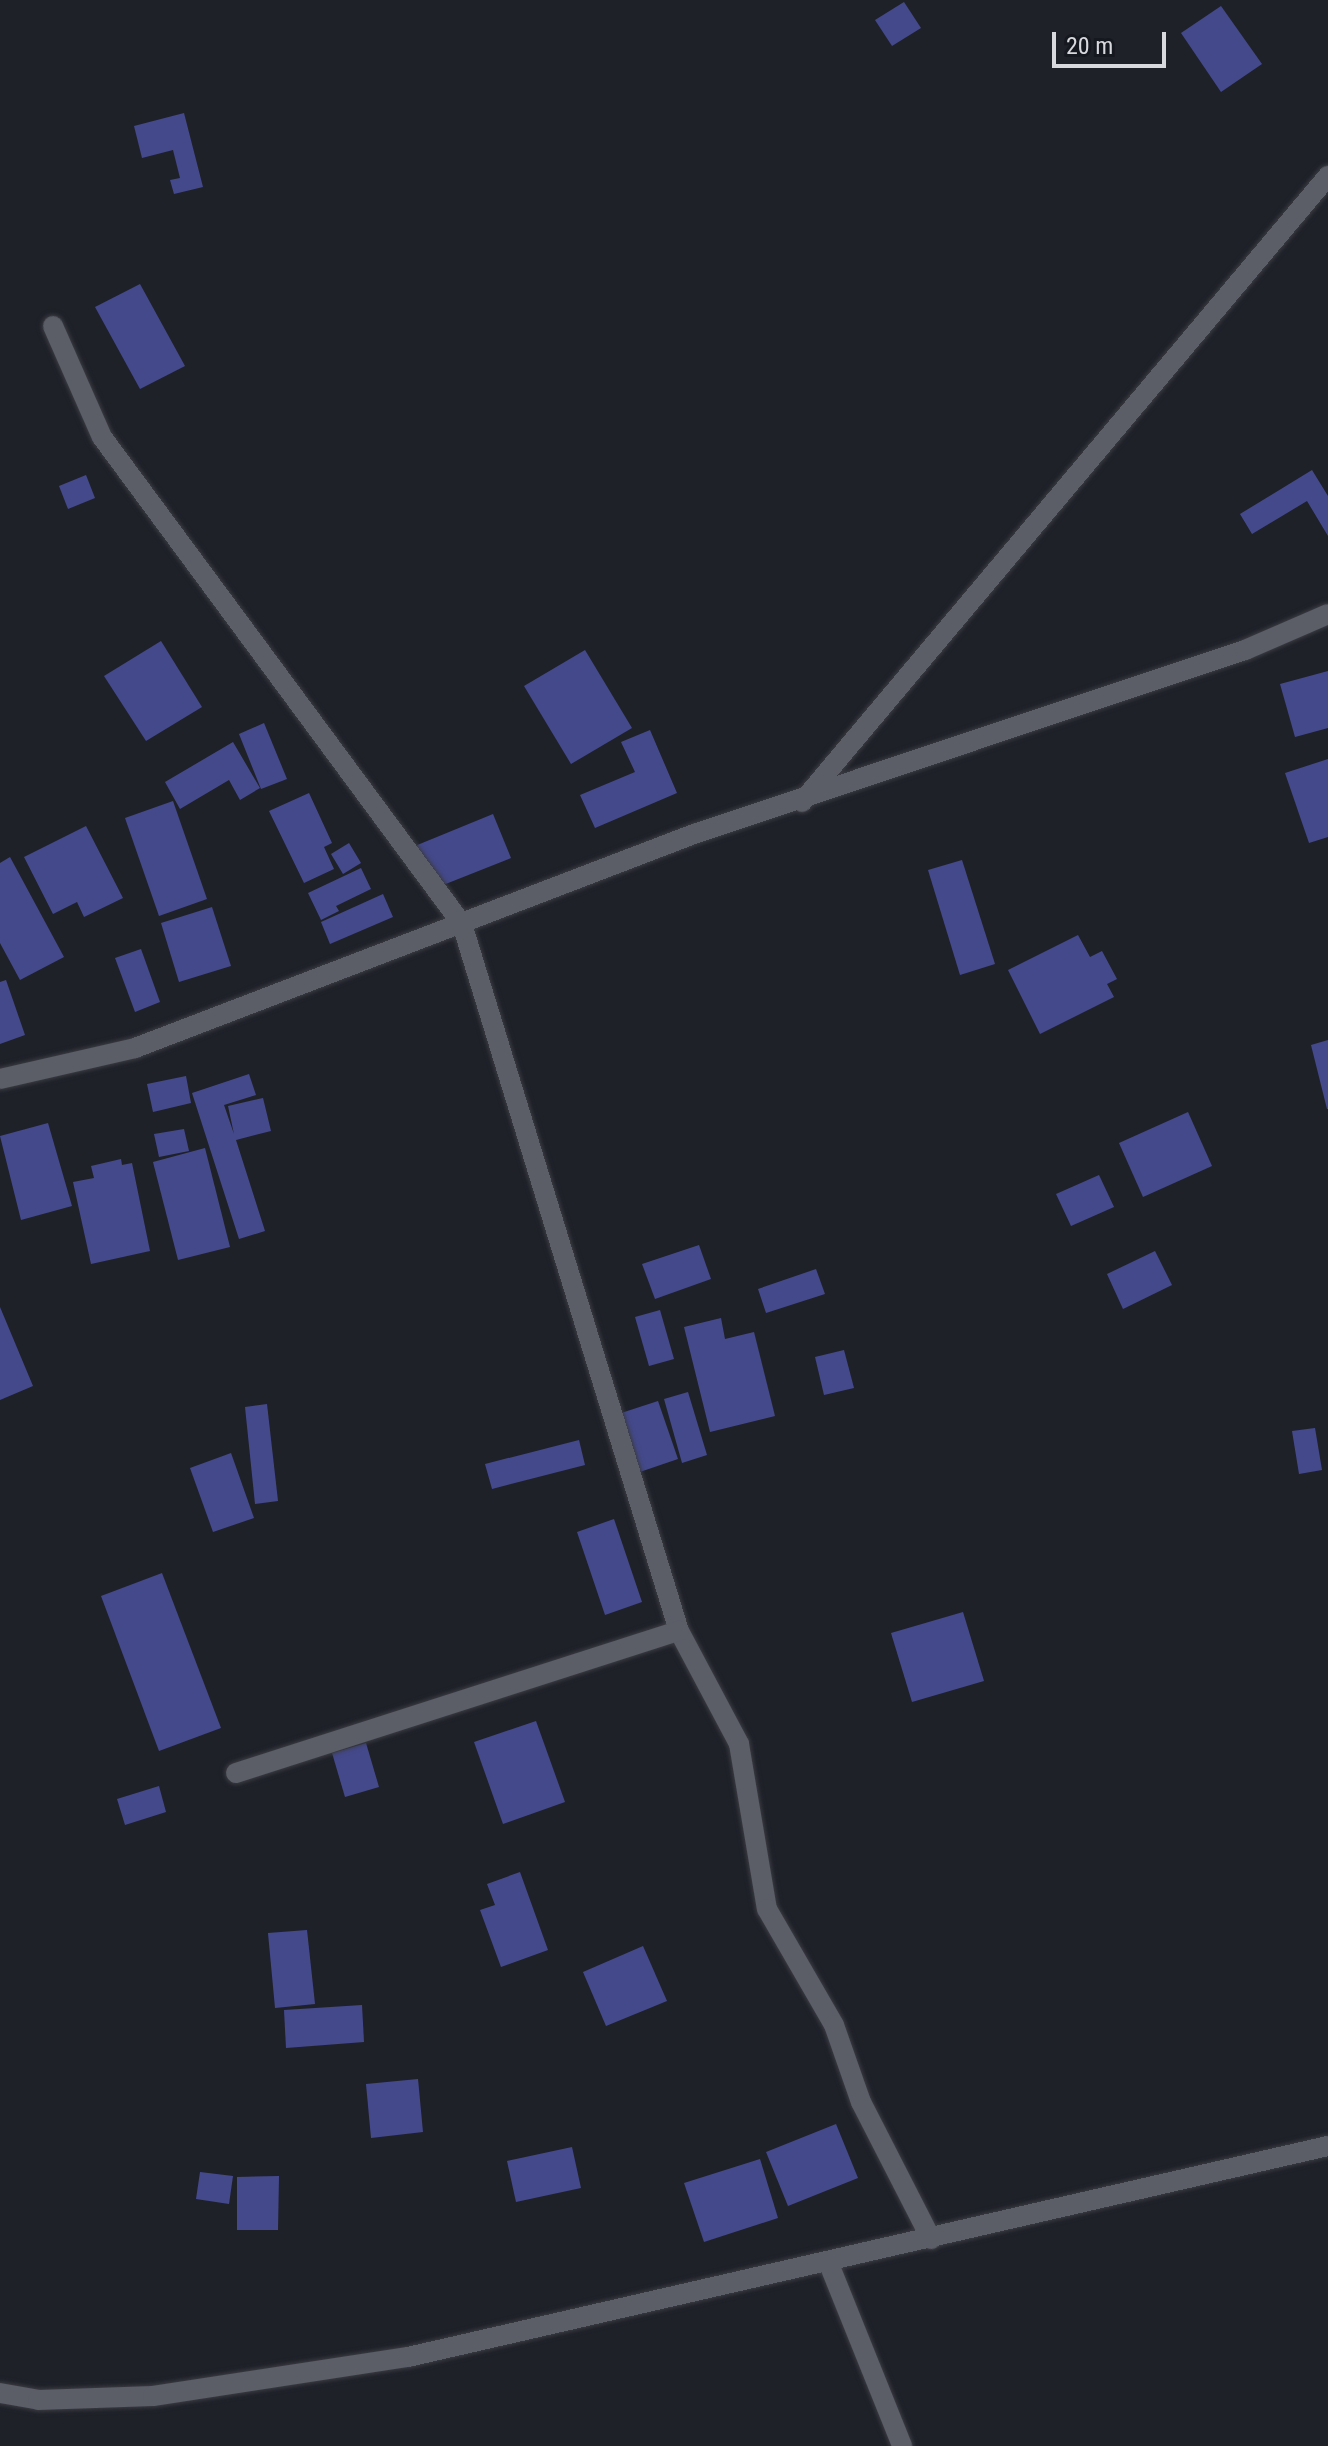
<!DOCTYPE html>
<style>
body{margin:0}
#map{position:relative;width:1328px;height:2446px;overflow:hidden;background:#1f2129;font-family:"Roboto Condensed",sans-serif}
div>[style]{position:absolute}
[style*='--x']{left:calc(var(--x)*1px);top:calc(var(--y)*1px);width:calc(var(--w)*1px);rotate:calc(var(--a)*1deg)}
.building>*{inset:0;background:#44498b}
.roads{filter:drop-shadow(0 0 2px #3b3c43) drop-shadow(0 0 2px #3b3c43)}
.minor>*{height:20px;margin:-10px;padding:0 10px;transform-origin:10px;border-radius:10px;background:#5b5d67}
.tertiary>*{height:20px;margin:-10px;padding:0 10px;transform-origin:10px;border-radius:10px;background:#5b5d67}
span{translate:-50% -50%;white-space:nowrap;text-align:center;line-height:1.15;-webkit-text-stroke:6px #16181f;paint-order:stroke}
.scale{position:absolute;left:1052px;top:32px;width:114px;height:36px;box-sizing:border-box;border:4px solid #d8d9df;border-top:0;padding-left:10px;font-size:24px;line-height:28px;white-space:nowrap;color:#d8d9df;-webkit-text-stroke:6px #16181f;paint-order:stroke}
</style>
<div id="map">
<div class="building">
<div style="clip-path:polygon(904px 2px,921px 28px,892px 46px,875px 20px)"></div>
<div style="clip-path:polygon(1221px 6px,1262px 64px,1221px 92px,1181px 33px)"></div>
<div style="clip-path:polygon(184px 113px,203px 187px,174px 194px,170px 180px,180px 178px,173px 150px,142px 158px,134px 126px)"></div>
<div style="clip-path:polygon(140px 284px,185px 366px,140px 389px,95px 307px)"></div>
<div style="clip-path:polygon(1312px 470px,1328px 496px,1328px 536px,1307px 501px,1252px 534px,1240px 514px)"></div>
<div style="clip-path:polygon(86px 475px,95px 498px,68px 509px,59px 486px)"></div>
<div style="clip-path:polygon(161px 641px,202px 707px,146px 741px,104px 676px)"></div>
<div style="clip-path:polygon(585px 650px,632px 728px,571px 764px,524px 686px)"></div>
<div style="clip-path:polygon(1328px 671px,1328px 728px,1295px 737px,1280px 684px)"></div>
<div style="clip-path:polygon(264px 723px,287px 779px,261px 789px,239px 734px)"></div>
<div style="clip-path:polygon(650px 730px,677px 793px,595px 828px,580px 795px,635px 772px,621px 742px)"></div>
<div style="clip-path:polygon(233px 742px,260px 788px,240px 800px,229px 780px,180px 809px,165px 782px)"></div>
<div style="clip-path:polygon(1328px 759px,1328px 837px,1309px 843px,1285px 773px)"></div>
<div style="clip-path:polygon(309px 793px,332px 843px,324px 847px,334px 869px,304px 883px,269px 811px)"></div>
<div style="clip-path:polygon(173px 801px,207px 899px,159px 916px,125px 818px)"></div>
<div style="clip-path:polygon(493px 814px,511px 858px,428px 891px,410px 848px)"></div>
<div style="clip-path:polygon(86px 826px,123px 898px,84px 917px,77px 902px,53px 914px,24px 857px)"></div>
<div style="clip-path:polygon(349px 843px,361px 863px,343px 874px,331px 854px)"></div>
<div style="clip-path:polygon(10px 857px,64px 957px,20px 980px,0 943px,0 863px)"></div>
<div style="clip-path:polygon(962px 860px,995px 964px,960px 975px,928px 870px)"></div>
<div style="clip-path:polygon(361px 868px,371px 889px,336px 906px,339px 911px,321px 920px,308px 893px)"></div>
<div style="clip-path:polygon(383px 894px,393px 917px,330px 944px,321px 922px)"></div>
<div style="clip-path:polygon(212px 907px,231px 966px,179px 982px,161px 923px)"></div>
<div style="clip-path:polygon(1078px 935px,1090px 957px,1102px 951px,1117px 979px,1107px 984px,1114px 997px,1040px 1034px,1008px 970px)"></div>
<div style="clip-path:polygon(141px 949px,160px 1002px,135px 1012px,115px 958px)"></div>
<div style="clip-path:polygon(6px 980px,25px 1035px,0 1044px,0 982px)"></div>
<div style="clip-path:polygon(1328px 1040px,1328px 1109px,1327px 1109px,1311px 1045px)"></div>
<div style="clip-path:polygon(249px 1074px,256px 1095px,224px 1105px,234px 1134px,228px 1106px,263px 1098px,271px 1131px,236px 1140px,265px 1231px,239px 1239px,192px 1093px)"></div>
<div style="clip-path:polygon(186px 1076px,191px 1103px,153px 1112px,147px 1084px)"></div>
<div style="clip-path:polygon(1188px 1112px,1212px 1166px,1143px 1197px,1119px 1143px)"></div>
<div style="clip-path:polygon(48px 1123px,72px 1206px,21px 1220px,0 1136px)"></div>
<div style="clip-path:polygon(184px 1129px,189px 1151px,159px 1157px,154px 1134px)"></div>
<div style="clip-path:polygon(205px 1148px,230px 1247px,178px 1260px,153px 1162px)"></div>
<div style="clip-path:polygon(121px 1159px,122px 1165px,132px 1163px,150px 1251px,91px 1264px,73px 1182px,94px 1178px,91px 1166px)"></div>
<div style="clip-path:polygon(1099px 1175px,1114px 1207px,1071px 1226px,1056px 1194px)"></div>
<div style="clip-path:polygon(699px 1245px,711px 1279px,655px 1299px,642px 1264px)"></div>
<div style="clip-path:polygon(1155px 1251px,1172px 1285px,1123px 1309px,1107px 1274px)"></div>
<div style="clip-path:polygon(816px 1269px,825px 1294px,766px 1313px,758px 1289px)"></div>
<div style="clip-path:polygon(0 1307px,33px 1386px,0 1400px)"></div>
<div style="clip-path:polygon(660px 1310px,674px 1359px,649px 1366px,635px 1317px)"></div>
<div style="clip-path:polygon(721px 1318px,725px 1339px,754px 1332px,775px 1416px,710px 1432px,684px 1327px)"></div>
<div style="clip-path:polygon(844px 1350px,854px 1388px,824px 1395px,815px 1357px)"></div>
<div style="clip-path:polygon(688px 1392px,707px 1455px,682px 1463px,664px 1399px)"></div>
<div style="clip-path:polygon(658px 1401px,678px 1459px,634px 1474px,615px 1415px)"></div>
<div style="clip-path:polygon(267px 1404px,278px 1501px,255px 1504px,245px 1407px)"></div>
<div style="clip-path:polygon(1315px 1428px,1322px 1470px,1299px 1474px,1292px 1431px)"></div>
<div style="clip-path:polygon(579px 1440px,585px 1465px,492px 1489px,485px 1464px)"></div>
<div style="clip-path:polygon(231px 1453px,254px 1518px,213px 1532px,190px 1468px)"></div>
<div style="clip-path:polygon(614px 1519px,642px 1602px,605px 1615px,577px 1532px)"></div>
<div style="clip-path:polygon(162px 1573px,221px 1728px,159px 1751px,101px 1596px)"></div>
<div style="clip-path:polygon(963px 1612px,984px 1681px,912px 1702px,891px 1633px)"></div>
<div style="clip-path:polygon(536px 1721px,565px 1802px,503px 1824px,474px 1742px)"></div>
<div style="clip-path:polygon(366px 1743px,379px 1787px,345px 1797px,332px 1753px)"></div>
<div style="clip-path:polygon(159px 1786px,166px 1812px,125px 1825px,117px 1799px)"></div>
<div style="clip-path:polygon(520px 1872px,548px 1950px,501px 1967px,480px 1910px,495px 1905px,487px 1884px)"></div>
<div style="clip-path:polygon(307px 1930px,315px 2004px,275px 2008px,268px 1933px)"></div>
<div style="clip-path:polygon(643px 1946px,667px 2001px,606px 2026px,583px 1972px)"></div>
<div style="clip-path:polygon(362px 2005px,364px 2042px,286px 2048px,284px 2010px)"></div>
<div style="clip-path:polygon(418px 2079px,423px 2132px,371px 2138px,366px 2084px)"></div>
<div style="clip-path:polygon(836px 2124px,858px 2178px,788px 2206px,766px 2152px)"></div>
<div style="clip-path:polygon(572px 2147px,581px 2188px,516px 2202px,507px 2161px)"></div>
<div style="clip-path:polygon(760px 2159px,778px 2218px,704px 2242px,684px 2183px)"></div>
<div style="clip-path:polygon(200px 2172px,233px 2176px,229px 2204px,196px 2199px)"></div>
<div style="clip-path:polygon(279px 2176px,278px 2230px,237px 2230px,237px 2177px)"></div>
</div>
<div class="roads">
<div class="minor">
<div style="--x:53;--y:326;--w:121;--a:66.2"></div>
<div style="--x:102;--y:437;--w:606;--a:53.53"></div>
<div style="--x:462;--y:924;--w:740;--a:72.94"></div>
<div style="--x:679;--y:1631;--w:128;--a:62"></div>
<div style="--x:739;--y:1744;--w:167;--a:80.4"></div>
<div style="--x:767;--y:1909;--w:134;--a:60"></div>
<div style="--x:834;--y:2025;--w:82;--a:70.7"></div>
<div style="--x:861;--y:2102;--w:154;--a:62.9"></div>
<div style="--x:236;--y:1773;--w:465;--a:-17.8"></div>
<div style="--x:829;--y:2264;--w:196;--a:68.1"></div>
<div style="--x:0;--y:2393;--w:39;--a:10"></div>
<div style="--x:38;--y:2400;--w:115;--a:-2"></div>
<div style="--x:153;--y:2396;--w:258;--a:-8.7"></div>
<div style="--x:408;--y:2357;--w:944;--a:-12.92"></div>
</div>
<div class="tertiary">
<div style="--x:802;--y:802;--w:818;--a:-49.96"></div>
<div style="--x:0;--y:1079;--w:139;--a:-12.9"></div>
<div style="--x:135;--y:1048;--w:599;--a:-20.95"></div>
<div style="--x:694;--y:834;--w:581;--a:-18.47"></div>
<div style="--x:1245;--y:650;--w:90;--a:-23.4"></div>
</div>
</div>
<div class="scale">20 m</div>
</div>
